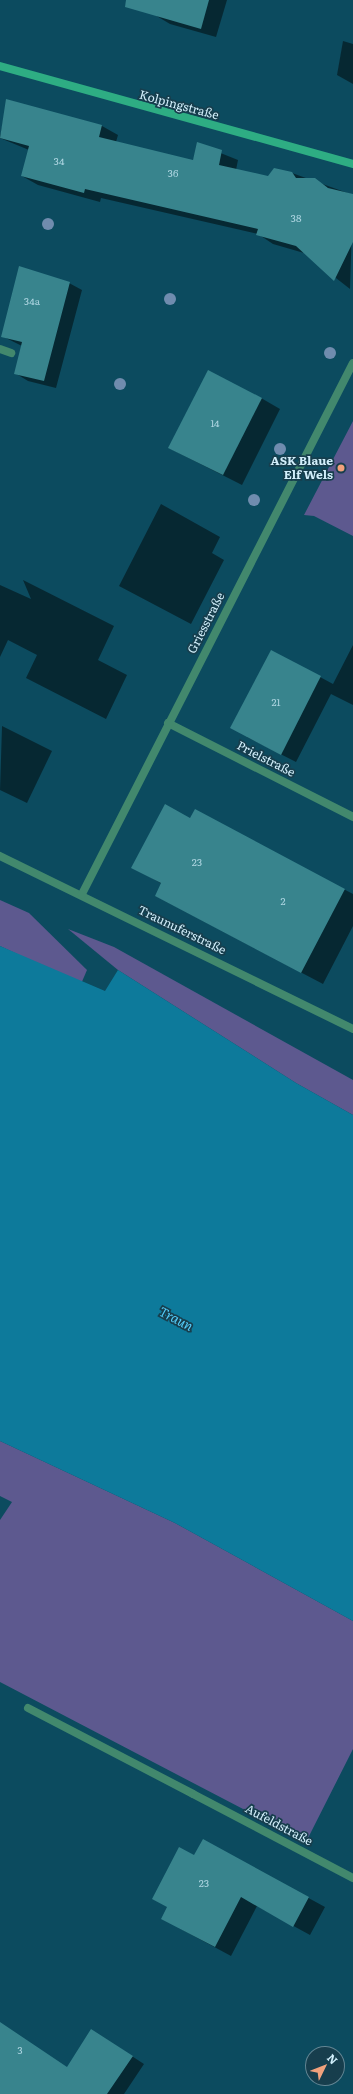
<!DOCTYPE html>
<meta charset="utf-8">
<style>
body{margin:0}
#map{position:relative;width:353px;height:2094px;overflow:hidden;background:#0c4b5f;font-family:Literata,serif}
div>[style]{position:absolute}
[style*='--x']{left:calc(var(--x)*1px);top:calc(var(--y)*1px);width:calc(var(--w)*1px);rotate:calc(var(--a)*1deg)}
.green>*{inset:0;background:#5d598f}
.water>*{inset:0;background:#0d7a9b}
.shadow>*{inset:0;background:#0007}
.building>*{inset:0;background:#38848d}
.lane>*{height:8px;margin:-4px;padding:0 4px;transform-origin:4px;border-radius:4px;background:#42886d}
.street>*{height:8px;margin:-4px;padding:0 4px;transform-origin:4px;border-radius:4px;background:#42886d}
.secondary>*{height:8px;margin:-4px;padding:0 4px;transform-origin:4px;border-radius:4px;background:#2ead83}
.trees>*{width:12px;height:12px;margin:-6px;border-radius:50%;background:#708cae}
.dots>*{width:11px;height:11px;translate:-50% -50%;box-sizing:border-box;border:2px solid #173e4d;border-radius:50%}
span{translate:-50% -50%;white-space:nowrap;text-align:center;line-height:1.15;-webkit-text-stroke:3.5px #173e4d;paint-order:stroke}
.number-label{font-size:10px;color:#acd4e0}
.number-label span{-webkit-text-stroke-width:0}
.street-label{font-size:12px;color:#d2effb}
.poi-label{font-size:12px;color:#d2effb;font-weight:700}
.right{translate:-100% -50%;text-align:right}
.water-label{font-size:13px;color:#54cefb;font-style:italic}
.north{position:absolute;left:305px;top:2046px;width:40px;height:40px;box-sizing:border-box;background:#173e4d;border:1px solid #628593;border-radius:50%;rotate:47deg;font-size:11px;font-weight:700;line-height:16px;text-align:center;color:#d2effb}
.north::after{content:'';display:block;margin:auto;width:14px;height:18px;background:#f1a17c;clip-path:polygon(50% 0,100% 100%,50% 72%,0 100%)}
</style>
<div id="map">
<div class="green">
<div style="clip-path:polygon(353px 421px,353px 536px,314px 516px,304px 515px)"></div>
<div style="clip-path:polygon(0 900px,29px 913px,87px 970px,81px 984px,0 946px)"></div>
<div style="clip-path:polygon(68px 929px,114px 947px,353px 1080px,353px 1115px,296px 1083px,118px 970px)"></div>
<div style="clip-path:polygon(0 1441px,175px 1523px,353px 1621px,353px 1749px,306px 1842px,0 1682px,0 1520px,12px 1502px,0 1496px)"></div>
</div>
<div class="water">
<div style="clip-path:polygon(0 946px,105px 991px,118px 970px,296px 1083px,353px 1115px,353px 1621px,175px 1523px,0 1441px)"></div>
</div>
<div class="shadow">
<div style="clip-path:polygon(159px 0,227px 0,216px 37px,170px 24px,155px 15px)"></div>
<div style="clip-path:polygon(343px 41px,353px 44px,353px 84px,337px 75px)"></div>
<div style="clip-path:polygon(7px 100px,102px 126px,118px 135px,116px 142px,193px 161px,198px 144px,238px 160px,236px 170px,268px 177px,292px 173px,353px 195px,350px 289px,304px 253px,273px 244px,258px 234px,101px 198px,100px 202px,38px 185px,22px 176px,29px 150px,0 138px)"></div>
<div style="clip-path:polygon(69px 283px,82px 290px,56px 388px,28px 381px,15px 373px,22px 346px,2px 336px)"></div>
<div style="clip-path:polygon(261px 398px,280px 409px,242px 485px,169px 448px)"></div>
<div style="clip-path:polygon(161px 504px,220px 537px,212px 553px,224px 560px,191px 624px,119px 586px)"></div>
<div style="clip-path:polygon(23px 580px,114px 626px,98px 660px,127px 675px,106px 719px,26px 678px,37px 655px,8px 640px,0 657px,0 585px,31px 599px)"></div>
<div style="clip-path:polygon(353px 645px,353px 705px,331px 694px,296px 762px,247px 737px,320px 677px,333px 684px)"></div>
<div style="clip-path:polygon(2px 726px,52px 751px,27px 803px,0 790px)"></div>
<div style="clip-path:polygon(195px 811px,353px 894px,353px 926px,323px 984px,156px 896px,162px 884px,133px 867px,190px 819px)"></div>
<div style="clip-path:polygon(204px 1841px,325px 1907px,310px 1935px,257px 1906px,231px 1956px,179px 1928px,168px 1907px)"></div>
<div style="clip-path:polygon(0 2038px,68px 2068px,104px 2038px,144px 2064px,124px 2094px,0 2094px)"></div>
</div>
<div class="building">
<div style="clip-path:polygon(126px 0,209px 0,201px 29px,125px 7px)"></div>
<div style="clip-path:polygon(6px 99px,102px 125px,99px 137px,193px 160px,197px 142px,222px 150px,219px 165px,268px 176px,274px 168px,292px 172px,296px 178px,315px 178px,328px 188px,353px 194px,353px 242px,334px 281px,296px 246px,256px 235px,258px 229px,85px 189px,84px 193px,21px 176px,29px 146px,0 138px)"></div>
<div style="clip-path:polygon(19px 266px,70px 282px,44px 381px,14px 374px,22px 342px,1px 337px)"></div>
<div style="clip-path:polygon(208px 370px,262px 398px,223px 475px,168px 448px)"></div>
<div style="clip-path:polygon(271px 650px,321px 676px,281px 755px,230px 728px)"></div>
<div style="clip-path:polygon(165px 804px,190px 818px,195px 809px,345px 889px,301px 973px,155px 896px,161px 883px,131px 868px)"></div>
<div style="clip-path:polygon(203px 1839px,309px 1897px,293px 1927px,241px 1897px,215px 1947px,161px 1919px,167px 1907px,152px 1899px,179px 1847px,194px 1855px)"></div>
<div style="clip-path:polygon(0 2022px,67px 2067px,91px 2029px,133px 2056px,107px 2094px,0 2094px)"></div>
</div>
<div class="lane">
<div style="--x:0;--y:349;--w:12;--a:20"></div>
<div style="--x:28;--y:1708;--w:186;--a:27.5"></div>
</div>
<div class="street">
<div style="--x:168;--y:723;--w:208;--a:26.9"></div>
<div style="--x:0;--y:856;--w:393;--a:26.1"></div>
<div style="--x:82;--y:894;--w:596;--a:-62.96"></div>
<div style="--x:193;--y:1794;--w:181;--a:27.7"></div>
</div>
<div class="secondary">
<div style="--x:0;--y:66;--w:366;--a:15.5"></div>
</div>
<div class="trees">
<div style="left:48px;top:224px"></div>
<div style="left:170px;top:299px"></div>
<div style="left:330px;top:353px"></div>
<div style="left:120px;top:384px"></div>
<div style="left:280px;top:449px"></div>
<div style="left:254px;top:500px"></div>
</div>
<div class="dots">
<div style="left:341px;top:468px;background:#f1a17c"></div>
</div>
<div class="number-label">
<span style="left:59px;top:161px">34</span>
<span style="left:173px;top:173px">36</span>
<span style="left:296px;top:218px">38</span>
<span style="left:32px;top:301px">34a</span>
<span style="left:215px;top:423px">14</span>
<span style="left:276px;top:702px">21</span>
<span style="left:197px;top:862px">23</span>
<span style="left:283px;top:901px">2</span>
<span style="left:204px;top:1883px">23</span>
<span style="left:20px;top:2050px">3</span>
</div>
<div class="street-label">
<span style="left:179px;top:105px;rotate:15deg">Kolpingstraße</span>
<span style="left:206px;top:623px;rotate:-63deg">Griesstraße</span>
<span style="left:266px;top:759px;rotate:27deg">Prielstraße</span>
<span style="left:182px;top:930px;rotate:26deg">Traunuferstraße</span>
<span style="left:279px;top:1825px;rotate:28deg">Aufeldstraße</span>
</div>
<div class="poi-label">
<span class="right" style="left:333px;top:468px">ASK Blaue<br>Elf Wels</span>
</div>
<div class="water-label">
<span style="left:176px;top:1319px;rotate:27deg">Traun</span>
</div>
<div class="north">N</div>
</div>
